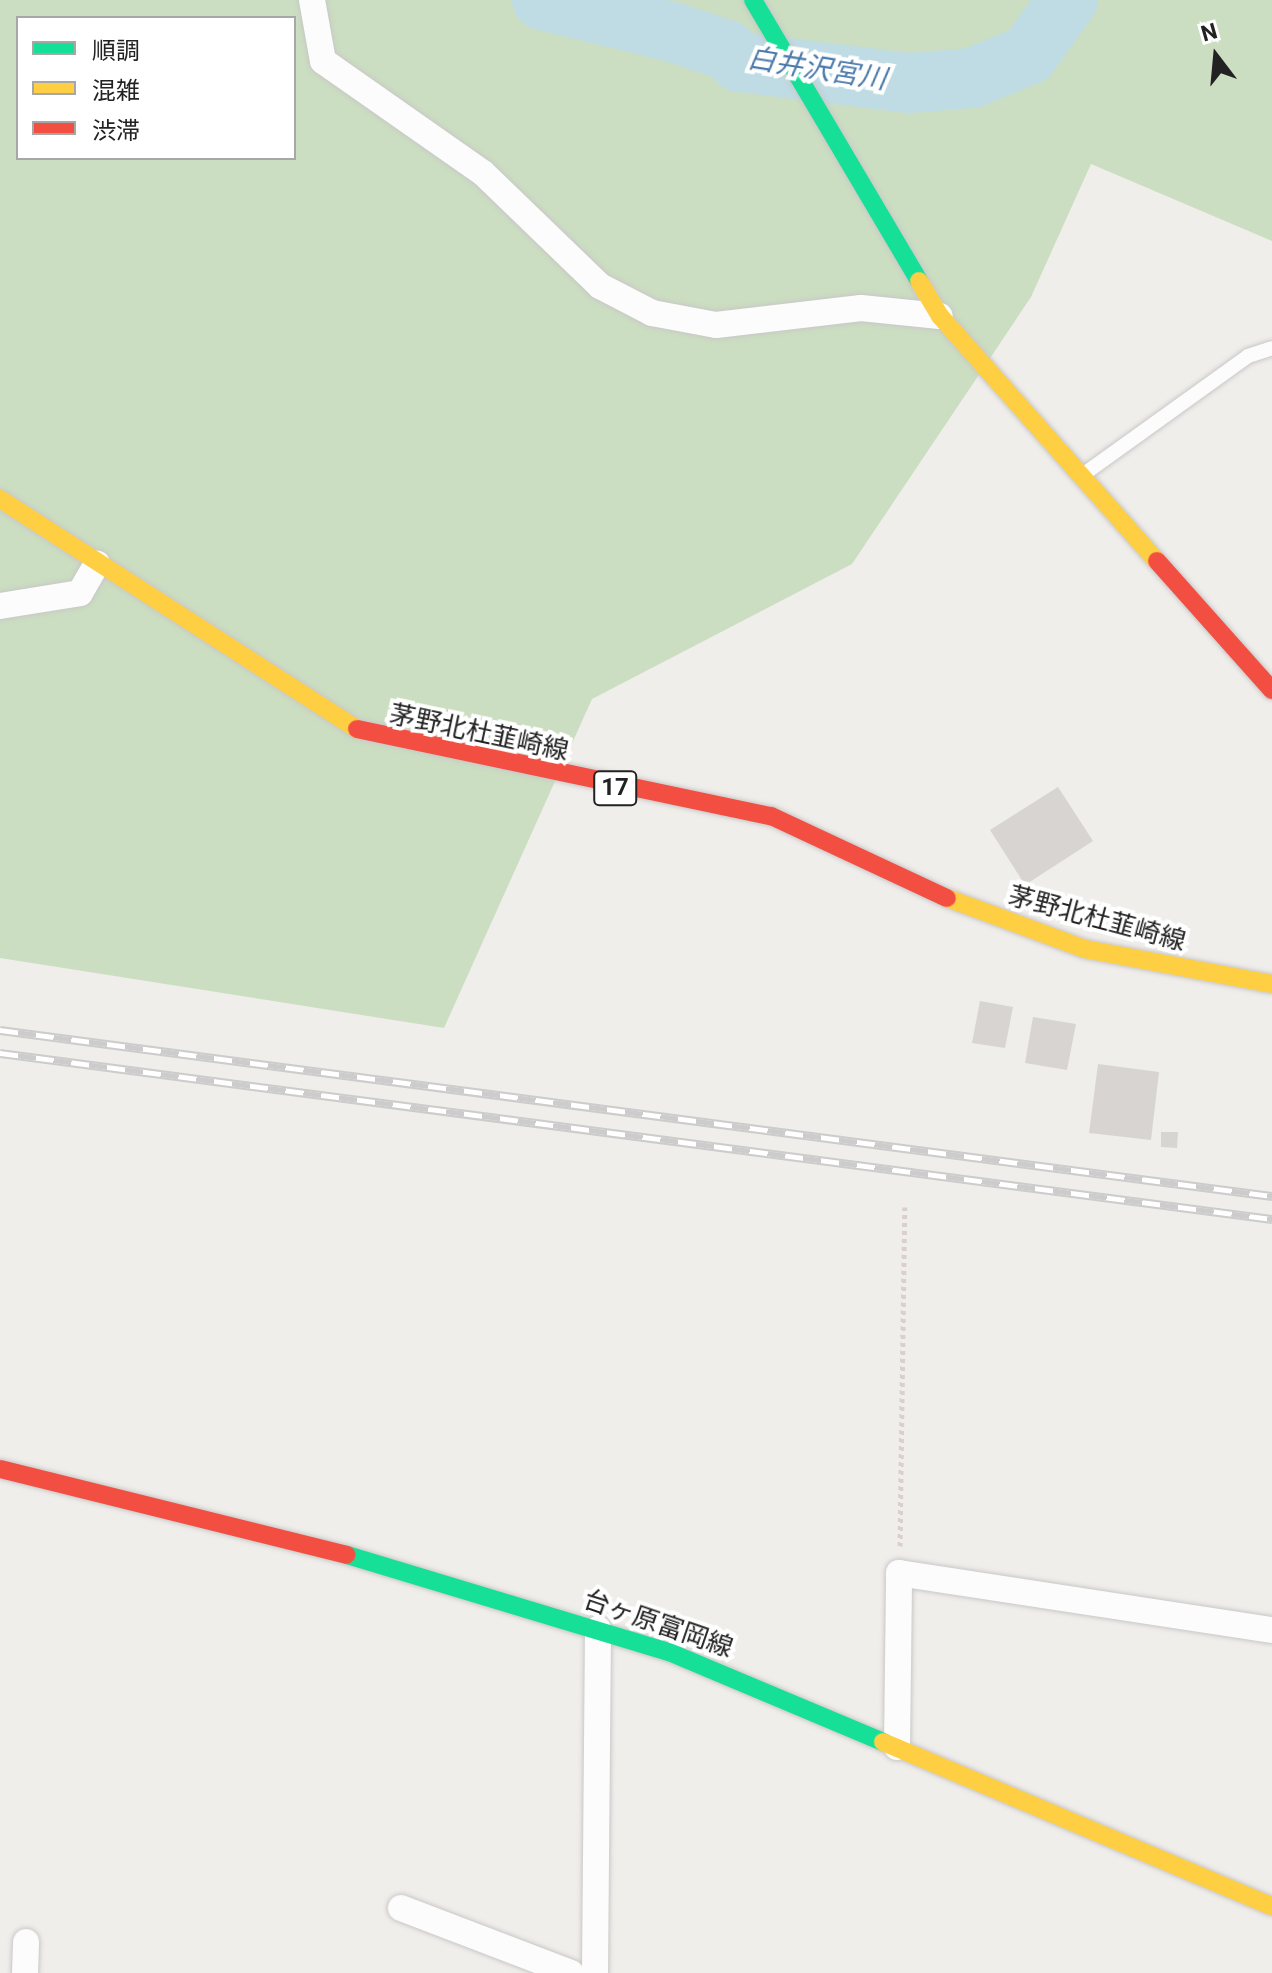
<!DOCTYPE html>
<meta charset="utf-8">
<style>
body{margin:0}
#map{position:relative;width:1272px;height:1973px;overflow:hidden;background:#f0eeeb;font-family:Roboto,"Noto Sans JP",sans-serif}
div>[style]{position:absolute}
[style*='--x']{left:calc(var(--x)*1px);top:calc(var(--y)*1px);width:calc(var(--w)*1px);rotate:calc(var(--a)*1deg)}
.forest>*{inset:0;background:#cbdec1}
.river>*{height:60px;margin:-30px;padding:0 30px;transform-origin:30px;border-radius:30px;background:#bfdbe3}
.building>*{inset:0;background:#d7d4d2}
.path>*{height:5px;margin-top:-2.5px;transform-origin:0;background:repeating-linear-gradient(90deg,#dccecd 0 4px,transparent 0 8px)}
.roads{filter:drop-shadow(0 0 2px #c9c8c7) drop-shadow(0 0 2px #c9c8c7)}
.lane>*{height:14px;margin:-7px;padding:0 7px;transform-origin:7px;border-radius:7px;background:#fdfcfc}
.street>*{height:26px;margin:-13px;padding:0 13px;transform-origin:13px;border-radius:13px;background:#fdfcfc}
.fast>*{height:18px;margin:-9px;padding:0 9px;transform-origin:9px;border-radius:9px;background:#16e098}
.slow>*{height:18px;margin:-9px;padding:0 9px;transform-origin:9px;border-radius:9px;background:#ffcf43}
.jam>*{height:18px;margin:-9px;padding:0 9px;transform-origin:9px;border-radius:9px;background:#f24e42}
.rail>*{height:9px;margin-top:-4.5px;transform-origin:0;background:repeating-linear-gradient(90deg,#fff 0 18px,#ccc 0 36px);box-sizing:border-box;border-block:2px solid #ccc}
span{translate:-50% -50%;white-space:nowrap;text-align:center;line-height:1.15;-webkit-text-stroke:8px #fff;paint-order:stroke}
.shield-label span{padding:2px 6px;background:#fff;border:2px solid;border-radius:6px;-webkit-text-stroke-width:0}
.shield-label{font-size:24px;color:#222;font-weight:700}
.street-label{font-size:26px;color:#222}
.water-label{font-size:28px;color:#4a7aab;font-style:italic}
.legend{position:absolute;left:16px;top:16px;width:280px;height:144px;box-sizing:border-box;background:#fff;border:2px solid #a7a7a7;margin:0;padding:10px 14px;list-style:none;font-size:24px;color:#222}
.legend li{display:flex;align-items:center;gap:16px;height:40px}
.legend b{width:40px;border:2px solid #a7a7a7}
.north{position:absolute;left:1176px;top:16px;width:80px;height:80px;-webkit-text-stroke:6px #fff;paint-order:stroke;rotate:344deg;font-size:22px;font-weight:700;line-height:32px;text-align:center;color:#222}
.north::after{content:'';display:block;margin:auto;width:28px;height:36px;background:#222;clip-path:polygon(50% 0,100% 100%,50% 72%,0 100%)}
</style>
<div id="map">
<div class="forest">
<div style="clip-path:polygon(evenodd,0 0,1272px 0,1272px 241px,1091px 164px,1031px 297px,852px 564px,592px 699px,444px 1028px,0 958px,0 0,18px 18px,294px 18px,294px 158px,18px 158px,18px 18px)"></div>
</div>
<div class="river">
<div style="--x:542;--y:0;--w:134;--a:13.8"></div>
<div style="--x:672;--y:32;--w:58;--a:18.1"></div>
<div style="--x:727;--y:50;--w:18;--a:43"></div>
<div style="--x:740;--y:62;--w:169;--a:7.1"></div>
<div style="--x:908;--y:83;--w:64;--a:-4.5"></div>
<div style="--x:972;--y:78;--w:61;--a:-22.3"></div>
<div style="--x:1028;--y:55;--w:68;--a:-54"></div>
</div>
<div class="building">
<div style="clip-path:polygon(1058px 787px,1093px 841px,1025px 885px,990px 830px)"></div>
<div style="clip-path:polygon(980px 1001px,1013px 1007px,1005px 1048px,972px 1043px)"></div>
<div style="clip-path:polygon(1033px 1017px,1076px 1024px,1067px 1070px,1025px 1063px)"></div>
<div style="clip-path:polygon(1098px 1064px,1159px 1072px,1151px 1140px,1089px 1133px)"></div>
<div style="clip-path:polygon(1161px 1132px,1178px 1132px,1177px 1148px,1161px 1147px)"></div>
</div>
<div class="path">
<div style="--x:900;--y:1546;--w:339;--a:-89.2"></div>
</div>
<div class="roads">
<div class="lane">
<div style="--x:1084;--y:474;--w:202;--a:-35.7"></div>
<div style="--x:1248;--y:356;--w:25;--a:-18"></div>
</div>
<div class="street">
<div style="--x:312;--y:0;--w:62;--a:79.8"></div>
<div style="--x:323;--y:61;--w:195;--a:35"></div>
<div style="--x:483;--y:173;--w:163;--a:44"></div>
<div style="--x:600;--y:286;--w:59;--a:27.4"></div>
<div style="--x:652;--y:313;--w:65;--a:10.6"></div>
<div style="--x:716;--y:325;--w:146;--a:-6.7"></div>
<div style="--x:861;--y:308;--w:79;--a:5.8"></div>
<div style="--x:0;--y:606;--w:81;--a:-9.2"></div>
<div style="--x:80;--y:593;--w:34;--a:-60"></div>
<div style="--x:897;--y:1747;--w:174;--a:-89.3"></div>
<div style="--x:899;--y:1573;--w:377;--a:8.7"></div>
<div style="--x:401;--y:1908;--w:182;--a:20.9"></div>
<div style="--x:25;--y:1973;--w:31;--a:-88"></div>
<div style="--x:595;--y:1973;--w:344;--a:-89.5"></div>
</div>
<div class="fast">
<div style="--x:753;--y:0;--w:326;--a:59.4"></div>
<div style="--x:347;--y:1555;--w:336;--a:16.8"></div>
<div style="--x:669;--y:1652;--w:232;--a:22.8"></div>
</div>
<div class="slow">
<div style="--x:919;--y:281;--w:41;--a:59"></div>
<div style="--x:940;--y:316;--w:327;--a:48.5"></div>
<div style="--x:0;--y:499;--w:425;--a:32.8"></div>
<div style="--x:947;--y:898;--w:147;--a:20.3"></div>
<div style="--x:1085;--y:949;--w:190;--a:10.6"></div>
<div style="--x:883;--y:1742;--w:422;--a:22.9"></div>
</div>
<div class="jam">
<div style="--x:1157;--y:561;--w:173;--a:48.3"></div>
<div style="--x:357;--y:729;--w:423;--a:11.9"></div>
<div style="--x:771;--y:816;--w:194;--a:25"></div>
<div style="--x:0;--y:1469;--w:357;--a:13.9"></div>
</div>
</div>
<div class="rail">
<div style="--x:0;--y:1030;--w:1283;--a:7.44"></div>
<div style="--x:0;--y:1053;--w:1283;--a:7.44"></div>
</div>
<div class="shield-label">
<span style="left:615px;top:788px">17</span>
</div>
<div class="street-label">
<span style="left:479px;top:733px;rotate:12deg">茅野北杜韮崎線</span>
<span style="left:1097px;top:919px;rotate:15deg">茅野北杜韮崎線</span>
<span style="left:658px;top:1624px;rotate:19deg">台ヶ原富岡線</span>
</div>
<div class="water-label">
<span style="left:817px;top:69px;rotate:9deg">白井沢宮川</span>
</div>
<ul class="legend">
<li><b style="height:10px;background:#16e098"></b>順調</li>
<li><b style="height:10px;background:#ffcf43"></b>混雑</li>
<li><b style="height:10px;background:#f24e42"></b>渋滞</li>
</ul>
<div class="north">N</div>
</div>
